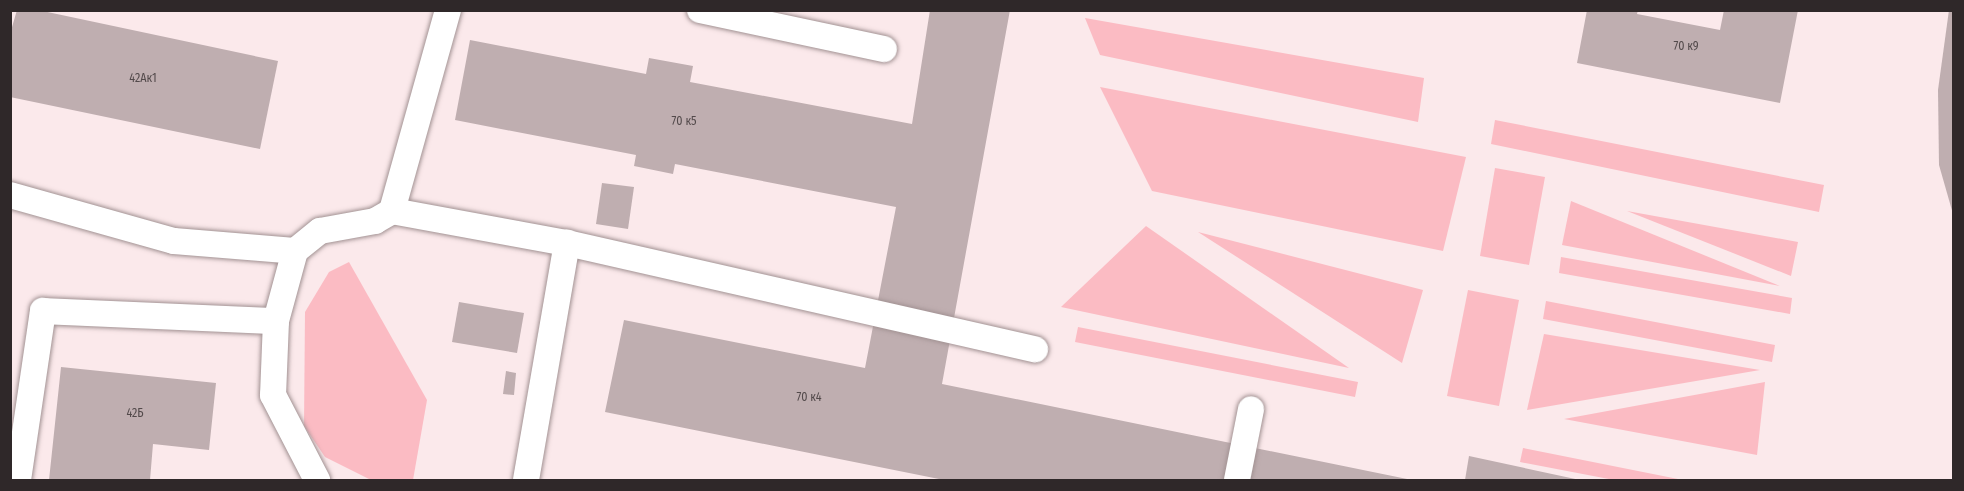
<!DOCTYPE html>
<meta charset="utf-8">
<style>
body{margin:0}
#map{position:relative;width:1964px;height:491px;overflow:hidden;background:#fbe9eb;font-family:"Fira Sans Condensed",sans-serif}
div>[style]{position:absolute}
[style*='--x']{left:calc(var(--x)*1px);top:calc(var(--y)*1px);width:calc(var(--w)*1px);rotate:calc(var(--a)*1deg)}
.green>*{inset:0;background:#fbbbc3}
.building>*{inset:0;background:#bfaeb0}
.roads{filter:drop-shadow(0 0 2px #a29293) drop-shadow(0 0 2px #a29293)}
.lane>*{height:26px;margin:-13px;padding:0 13px;transform-origin:13px;border-radius:13px;background:#fff}
span{translate:-50% -50%;white-space:nowrap;text-align:center;line-height:1.15;-webkit-text-stroke:5px #fefafb;paint-order:stroke}
.number-label{font-size:12px;color:#534a4b}
.number-label span{-webkit-text-stroke-width:0}
.frame{position:absolute;inset:0;border:12px solid #2f2829;pointer-events:none}
</style>
<div id="map">
<div class="green">
<div style="clip-path:polygon(1085px 18px,1424px 78px,1418px 122px,1100px 55px)"></div>
<div style="clip-path:polygon(1100px 87px,1466px 157px,1443px 251px,1152px 191px)"></div>
<div style="clip-path:polygon(1495px 120px,1824px 185px,1819px 212px,1491px 144px)"></div>
<div style="clip-path:polygon(1495px 168px,1545px 177px,1529px 265px,1480px 256px)"></div>
<div style="clip-path:polygon(1571px 201px,1780px 286px,1562px 245px)"></div>
<div style="clip-path:polygon(1627px 211px,1798px 242px,1791px 276px)"></div>
<div style="clip-path:polygon(1146px 226px,1349px 368px,1061px 307px)"></div>
<div style="clip-path:polygon(1198px 232px,1423px 290px,1402px 363px)"></div>
<div style="clip-path:polygon(1561px 257px,1792px 298px,1790px 314px,1559px 273px)"></div>
<div style="clip-path:polygon(349px 262px,427px 400px,413px 480px,371px 480px,325px 457px,304px 426px,305px 312px,329px 272px)"></div>
<div style="clip-path:polygon(1468px 290px,1519px 300px,1499px 406px,1447px 396px)"></div>
<div style="clip-path:polygon(1546px 301px,1775px 345px,1772px 362px,1543px 319px)"></div>
<div style="clip-path:polygon(1078px 327px,1358px 382px,1355px 397px,1075px 342px)"></div>
<div style="clip-path:polygon(1544px 334px,1760px 370px,1527px 410px)"></div>
<div style="clip-path:polygon(1765px 382px,1757px 455px,1564px 419px)"></div>
<div style="clip-path:polygon(1523px 448px,1683px 480px,1614px 480px,1520px 462px)"></div>
</div>
<div class="building">
<div style="clip-path:polygon(17px 10px,38px 10px,278px 61px,260px 149px,10px 97px,10px 34px)"></div>
<div style="clip-path:polygon(930px 10px,1010px 10px,942px 384px,1412px 480px,944px 480px,605px 412px,624px 320px,865px 368px,896px 207px,675px 164px,673px 174px,634px 166px,636px 155px,455px 120px,470px 40px,646px 74px,649px 58px,693px 66px,690px 82px,912px 124px)"></div>
<div style="clip-path:polygon(1587px 10px,1638px 10px,1637px 14px,1720px 30px,1724px 10px,1798px 10px,1780px 103px,1577px 63px)"></div>
<div style="clip-path:polygon(1949px 10px,1954px 10px,1953px 214px,1939px 165px,1938px 90px)"></div>
<div style="clip-path:polygon(602px 183px,634px 187px,628px 229px,596px 224px)"></div>
<div style="clip-path:polygon(459px 302px,524px 313px,517px 353px,452px 342px)"></div>
<div style="clip-path:polygon(61px 367px,216px 383px,209px 450px,153px 444px,150px 480px,49px 480px)"></div>
<div style="clip-path:polygon(506px 371px,516px 373px,514px 395px,503px 394px)"></div>
<div style="clip-path:polygon(1469px 456px,1580px 480px,1465px 480px)"></div>
</div>
<div class="roads">
<div class="lane">
<div style="--x:448;--y:10;--w:209;--a:105.6"></div>
<div style="--x:392;--y:211;--w:178;--a:10.4"></div>
<div style="--x:567;--y:243;--w:480;--a:12.8"></div>
<div style="--x:700;--y:10;--w:188;--a:12"></div>
<div style="--x:10;--y:195;--w:170;--a:15.7"></div>
<div style="--x:174;--y:241;--w:121;--a:4.7"></div>
<div style="--x:295;--y:251;--w:73;--a:105.2"></div>
<div style="--x:276;--y:321;--w:74;--a:92.3"></div>
<div style="--x:273;--y:395;--w:96;--a:62.6"></div>
<div style="--x:295;--y:251;--w:32;--a:-39"></div>
<div style="--x:320;--y:231;--w:56;--a:-10.3"></div>
<div style="--x:375;--y:221;--w:20;--a:-30"></div>
<div style="--x:18;--y:480;--w:171;--a:-81.6"></div>
<div style="--x:43;--y:311;--w:233;--a:2.5"></div>
<div style="--x:526;--y:480;--w:241;--a:-80.2"></div>
<div style="--x:1237;--y:480;--w:72;--a:-78.8"></div>
</div>
</div>
<div class="number-label">
<span style="left:1686px;top:47px">70 к9</span>
<span style="left:143px;top:79px">42Ак1</span>
<span style="left:684px;top:122px">70 к5</span>
<span style="left:809px;top:398px">70 к4</span>
<span style="left:135px;top:414px">42Б</span>
</div>
<div class="frame"></div>
</div>
